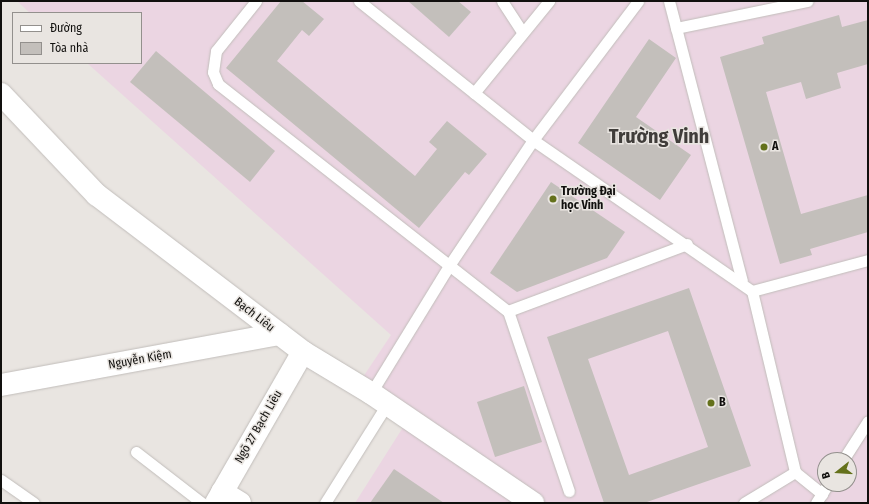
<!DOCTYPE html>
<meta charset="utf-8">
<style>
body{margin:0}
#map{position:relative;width:869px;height:504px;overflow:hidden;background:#e9e5e1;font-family:"Fira Sans Condensed",sans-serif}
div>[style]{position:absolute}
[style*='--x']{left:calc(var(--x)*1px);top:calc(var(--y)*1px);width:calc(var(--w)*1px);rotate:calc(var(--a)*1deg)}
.education>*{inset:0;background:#ebd5e2}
.building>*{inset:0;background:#c3bfbb}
.roads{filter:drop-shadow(0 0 1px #c1bdba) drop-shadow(0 0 1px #c1bdba)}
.service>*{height:11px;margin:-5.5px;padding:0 5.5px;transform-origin:5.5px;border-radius:5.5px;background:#fff}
.minor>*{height:22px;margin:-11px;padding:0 11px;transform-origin:11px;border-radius:11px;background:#fff}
.dots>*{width:11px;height:11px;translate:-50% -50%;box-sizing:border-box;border:2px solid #e9e5e1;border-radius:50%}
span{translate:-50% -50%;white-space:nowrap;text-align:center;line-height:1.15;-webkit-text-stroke:3px #e9e5e1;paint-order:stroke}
.poi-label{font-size:12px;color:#11100e;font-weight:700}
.left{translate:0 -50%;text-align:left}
.street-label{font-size:12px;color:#11100e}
.town-label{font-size:20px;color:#403d3a;font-weight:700}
.frame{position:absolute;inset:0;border:2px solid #11100e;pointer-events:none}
.legend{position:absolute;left:12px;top:12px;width:130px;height:52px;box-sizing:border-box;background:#e9e5e1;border:1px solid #93908d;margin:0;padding:5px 7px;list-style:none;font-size:12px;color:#11100e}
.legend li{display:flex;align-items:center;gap:8px;height:20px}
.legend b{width:20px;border:1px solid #93908d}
.north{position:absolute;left:817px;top:452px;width:40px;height:40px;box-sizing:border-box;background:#e9e5e1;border:1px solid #93908d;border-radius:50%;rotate:253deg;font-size:11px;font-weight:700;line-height:16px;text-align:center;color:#11100e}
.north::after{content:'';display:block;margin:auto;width:14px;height:18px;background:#64711b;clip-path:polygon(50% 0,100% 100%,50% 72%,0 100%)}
</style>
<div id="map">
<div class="education">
<div style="clip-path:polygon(evenodd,17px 1px,868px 1px,868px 503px,355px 503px,414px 410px,363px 377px,391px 335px,87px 63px,141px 63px,141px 13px,30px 13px,17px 1px,825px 460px,849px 460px,849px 484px,825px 484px,825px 460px)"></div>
</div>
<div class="building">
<div style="clip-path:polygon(281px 1px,302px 1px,324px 19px,309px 36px,302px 30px,277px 61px,415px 176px,437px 149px,429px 142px,447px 121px,487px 154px,469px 175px,465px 172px,419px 228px,226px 68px)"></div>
<div style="clip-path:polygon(408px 1px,458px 1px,471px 12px,449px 37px)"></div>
<div style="clip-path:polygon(839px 15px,842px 27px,868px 20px,868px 64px,837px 73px,841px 88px,806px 99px,801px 82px,766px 92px,801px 214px,868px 195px,868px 232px,810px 249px,812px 255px,780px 264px,720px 57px,764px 44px,762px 37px)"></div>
<div style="clip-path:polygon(649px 39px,676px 58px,636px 117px,691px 155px,660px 200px,578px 143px)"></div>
<div style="clip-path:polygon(156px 51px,275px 151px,250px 182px,130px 82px)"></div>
<div style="clip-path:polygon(551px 182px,625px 232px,607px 258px,517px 292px,490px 273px)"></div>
<div style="clip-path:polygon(evenodd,689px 288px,751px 466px,644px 503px,604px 503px,547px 337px,689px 288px,668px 331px,708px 447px,629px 475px,588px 359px,668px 331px)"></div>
<div style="clip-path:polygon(524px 386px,542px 442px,495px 457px,477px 402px)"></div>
<div style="clip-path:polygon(394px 469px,444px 503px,370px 503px)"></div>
</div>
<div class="roads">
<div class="service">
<div style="--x:256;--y:1;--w:64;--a:128.7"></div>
<div style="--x:216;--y:51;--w:21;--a:98"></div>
<div style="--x:213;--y:72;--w:13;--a:67"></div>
<div style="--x:218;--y:84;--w:368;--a:38.1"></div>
<div style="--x:508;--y:311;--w:190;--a:71.3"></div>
<div style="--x:359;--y:1;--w:223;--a:38.6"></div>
<div style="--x:533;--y:140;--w:266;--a:34.6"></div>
<div style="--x:752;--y:291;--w:186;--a:76.6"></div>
<div style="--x:795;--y:472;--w:35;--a:39"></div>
<div style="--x:502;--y:1;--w:38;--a:57"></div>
<div style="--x:669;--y:1;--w:289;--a:75.4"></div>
<div style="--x:676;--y:28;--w:134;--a:-11.6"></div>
<div style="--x:474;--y:93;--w:119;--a:-50.8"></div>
<div style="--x:752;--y:291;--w:120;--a:-15"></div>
<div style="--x:508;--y:311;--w:191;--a:-20.5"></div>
<div style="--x:371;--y:393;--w:151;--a:-58.5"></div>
<div style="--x:450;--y:264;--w:149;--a:-56.2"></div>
<div style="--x:533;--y:140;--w:174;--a:-52.9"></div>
<div style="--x:136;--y:452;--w:83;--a:37.7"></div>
<div style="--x:843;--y:460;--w:46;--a:-57.3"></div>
<div style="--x:1;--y:480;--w:40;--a:34.9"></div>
<div style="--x:325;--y:503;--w:117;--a:-57.9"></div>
<div style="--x:744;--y:503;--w:60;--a:-31.3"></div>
<div style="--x:816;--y:503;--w:22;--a:-58"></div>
</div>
<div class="minor">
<div style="--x:1;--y:94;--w:139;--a:46.5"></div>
<div style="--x:97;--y:195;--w:259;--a:37.3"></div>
<div style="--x:303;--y:352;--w:79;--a:31.1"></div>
<div style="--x:371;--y:393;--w:196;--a:34.2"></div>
<div style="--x:1;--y:385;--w:283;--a:-10.4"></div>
<div style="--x:222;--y:492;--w:21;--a:31"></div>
<div style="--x:216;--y:503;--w:174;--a:-60.1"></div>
</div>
</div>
<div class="dots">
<div style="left:764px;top:147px;background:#64711b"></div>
<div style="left:553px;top:199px;background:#64711b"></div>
<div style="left:711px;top:403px;background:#64711b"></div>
</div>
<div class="poi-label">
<span class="left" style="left:772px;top:147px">A</span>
<span class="left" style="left:561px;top:199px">Trường Đại<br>học Vinh</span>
<span class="left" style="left:719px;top:403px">B</span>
</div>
<div class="street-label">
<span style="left:254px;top:315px;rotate:38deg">Bạch Liêu</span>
<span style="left:140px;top:360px;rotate:-10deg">Nguyễn Kiệm</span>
<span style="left:259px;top:427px;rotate:-60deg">Ngõ 27 Bạch Liêu</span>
</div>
<div class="town-label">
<span style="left:659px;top:136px">Trường Vinh</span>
</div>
<div class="frame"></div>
<ul class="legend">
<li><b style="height:5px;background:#fff"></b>Đường</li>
<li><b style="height:11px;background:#c3bfbb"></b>Tòa nhà</li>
</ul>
<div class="north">B</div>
</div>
